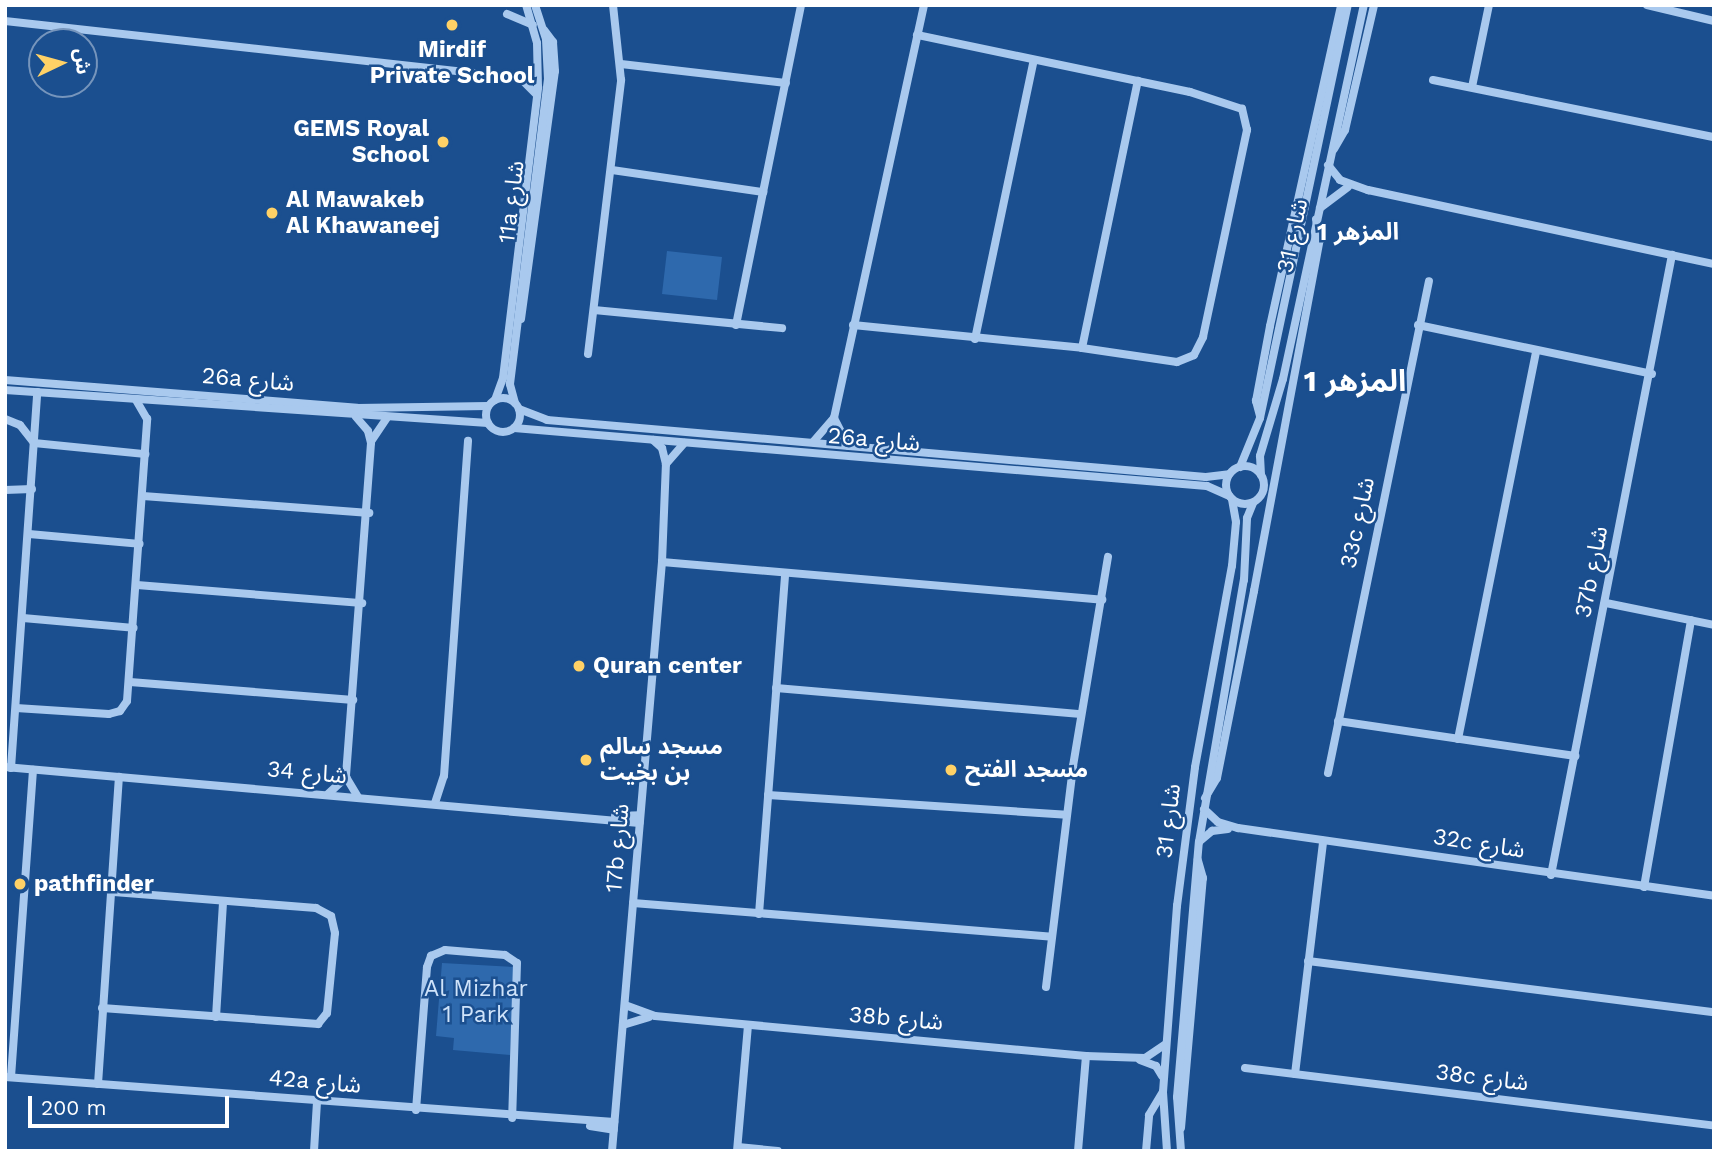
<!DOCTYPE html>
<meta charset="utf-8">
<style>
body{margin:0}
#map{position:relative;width:1719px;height:1156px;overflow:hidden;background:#1b4f8f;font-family:"Work Sans","Noto Sans Arabic",sans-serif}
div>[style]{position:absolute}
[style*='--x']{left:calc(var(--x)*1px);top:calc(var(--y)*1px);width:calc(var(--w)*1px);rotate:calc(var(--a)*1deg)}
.green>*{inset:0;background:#2e69ad}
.minor>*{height:8px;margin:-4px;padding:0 4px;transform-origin:4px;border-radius:4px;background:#a9c9ee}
.minor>.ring{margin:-4px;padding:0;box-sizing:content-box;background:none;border:8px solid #a9c9ee;border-radius:50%}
.dots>*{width:19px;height:19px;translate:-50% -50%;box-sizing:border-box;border:4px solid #1b4f8f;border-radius:50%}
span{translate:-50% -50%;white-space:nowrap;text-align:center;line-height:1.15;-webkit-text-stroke:5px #1b4f8f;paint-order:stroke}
.poi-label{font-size:23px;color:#fff;font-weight:700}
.right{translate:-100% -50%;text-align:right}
.left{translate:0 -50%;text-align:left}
.street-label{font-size:23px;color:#fff}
.park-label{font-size:23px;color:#cfe3fa}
.neighbourhood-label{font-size:24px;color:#fff;font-weight:700}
.district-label{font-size:30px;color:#fff;font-weight:700}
.frame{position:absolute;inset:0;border:7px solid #fff;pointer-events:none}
.north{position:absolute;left:28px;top:28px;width:70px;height:70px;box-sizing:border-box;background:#1b4f8f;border:2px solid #7695bc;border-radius:50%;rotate:85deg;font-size:19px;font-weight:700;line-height:28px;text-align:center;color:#fff}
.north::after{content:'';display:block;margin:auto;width:24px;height:32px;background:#ffd166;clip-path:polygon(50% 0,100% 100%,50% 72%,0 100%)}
.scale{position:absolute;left:28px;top:1096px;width:201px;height:32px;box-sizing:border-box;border:4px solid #fff;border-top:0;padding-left:9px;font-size:21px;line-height:24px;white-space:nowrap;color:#fff;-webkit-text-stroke:5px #1b4f8f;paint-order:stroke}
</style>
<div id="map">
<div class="green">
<div style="clip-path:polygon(667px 251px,722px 257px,717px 300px,662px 294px)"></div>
<div style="clip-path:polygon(442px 963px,514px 967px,510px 1055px,453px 1050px,454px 1038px,436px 1036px)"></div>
</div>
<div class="minor">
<div style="--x:1647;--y:5;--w:69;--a:13.4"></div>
<div style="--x:507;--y:14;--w:28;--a:23"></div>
<div style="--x:5;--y:21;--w:518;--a:6.32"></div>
<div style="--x:520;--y:78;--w:24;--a:45"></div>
<div style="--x:621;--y:64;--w:166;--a:6.6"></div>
<div style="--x:1433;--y:80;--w:287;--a:11.5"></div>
<div style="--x:1472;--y:87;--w:84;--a:-78.3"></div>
<div style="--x:1334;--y:149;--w:22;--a:-60"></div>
<div style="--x:1345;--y:130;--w:128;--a:-76.9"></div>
<div style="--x:1328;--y:165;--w:19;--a:51"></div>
<div style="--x:1340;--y:180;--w:30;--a:20"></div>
<div style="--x:1368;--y:190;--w:354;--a:12.1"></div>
<div style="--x:612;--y:170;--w:153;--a:8.3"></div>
<div style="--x:1320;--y:208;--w:35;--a:-37"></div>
<div style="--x:594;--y:310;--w:189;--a:5.5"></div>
<div style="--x:521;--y:319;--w:250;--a:-82.2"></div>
<div style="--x:555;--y:71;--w:29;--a:-94"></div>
<div style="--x:553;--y:42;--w:15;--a:-127"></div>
<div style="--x:736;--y:325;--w:327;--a:-78.5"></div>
<div style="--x:853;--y:325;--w:230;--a:5.7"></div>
<div style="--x:1082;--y:348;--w:96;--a:8.4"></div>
<div style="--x:1177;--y:362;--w:18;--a:-22"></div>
<div style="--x:1194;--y:355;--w:20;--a:-63"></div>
<div style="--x:1203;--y:337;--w:212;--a:-78"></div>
<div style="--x:1247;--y:130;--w:22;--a:-103"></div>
<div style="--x:1242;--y:109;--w:55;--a:-161.9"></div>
<div style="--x:1190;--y:92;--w:279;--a:-168.2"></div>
<div style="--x:1418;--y:325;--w:239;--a:11.8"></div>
<div style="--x:975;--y:339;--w:285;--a:-78.1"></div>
<div style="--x:1082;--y:348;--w:273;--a:-78.2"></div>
<div style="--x:588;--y:354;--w:276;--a:-83.1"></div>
<div style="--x:621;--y:80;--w:75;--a:-96.1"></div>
<div style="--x:5;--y:380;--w:353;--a:4.5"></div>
<div style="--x:357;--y:408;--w:131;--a:-0.9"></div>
<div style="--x:5;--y:390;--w:484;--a:3.9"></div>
<div class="ring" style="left:486px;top:398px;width:26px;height:26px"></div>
<div style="--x:495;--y:400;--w:23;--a:-70"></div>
<div style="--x:503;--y:378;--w:293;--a:-83.1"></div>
<div style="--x:538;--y:87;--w:44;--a:-91.3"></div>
<div style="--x:537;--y:43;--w:40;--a:-106"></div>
<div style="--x:515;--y:403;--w:20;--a:-105"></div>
<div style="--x:510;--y:384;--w:307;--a:-82.9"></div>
<div style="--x:548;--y:79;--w:40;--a:-92.9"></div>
<div style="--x:546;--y:39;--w:36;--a:-108"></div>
<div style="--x:519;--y:409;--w:30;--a:21"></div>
<div style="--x:547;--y:420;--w:661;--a:4.94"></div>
<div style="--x:1206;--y:477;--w:23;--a:-7"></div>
<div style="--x:1260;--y:416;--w:16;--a:-105"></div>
<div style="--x:1256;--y:401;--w:76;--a:-79.4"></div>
<div style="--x:1270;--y:326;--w:329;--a:-77.5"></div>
<div style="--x:356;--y:417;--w:18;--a:49"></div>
<div style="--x:368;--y:431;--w:12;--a:76"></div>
<div style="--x:371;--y:443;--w:335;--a:94.3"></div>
<div style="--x:346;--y:777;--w:23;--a:59"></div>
<div style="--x:834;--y:418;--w:31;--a:63"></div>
<div style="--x:5;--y:419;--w:16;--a:22"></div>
<div style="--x:20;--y:425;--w:23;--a:52"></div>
<div style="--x:34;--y:443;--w:112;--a:5.7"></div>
<div style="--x:514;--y:428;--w:695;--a:4.78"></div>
<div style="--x:1207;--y:486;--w:24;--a:24"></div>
<div style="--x:372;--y:440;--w:27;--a:-56"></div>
<div style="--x:813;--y:442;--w:32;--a:-49"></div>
<div style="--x:834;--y:418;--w:423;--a:-77.7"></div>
<div style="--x:666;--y:464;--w:28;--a:-49"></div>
<div class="ring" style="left:1226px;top:466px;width:30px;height:30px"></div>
<div style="--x:1240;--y:467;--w:53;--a:-67.8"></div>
<div style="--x:1260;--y:418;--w:422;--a:-78"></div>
<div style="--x:1261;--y:475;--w:19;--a:-93"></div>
<div style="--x:1260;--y:456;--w:80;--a:-73.4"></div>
<div style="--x:1283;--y:379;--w:383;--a:-77.8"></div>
<div style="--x:5;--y:490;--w:27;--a:-2"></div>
<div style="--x:143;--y:496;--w:227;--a:4.3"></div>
<div style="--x:29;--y:534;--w:111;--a:5.1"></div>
<div style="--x:662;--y:562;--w:442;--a:4.9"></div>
<div style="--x:137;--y:585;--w:226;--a:4.6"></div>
<div style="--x:1606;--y:603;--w:110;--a:11.5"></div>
<div style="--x:23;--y:618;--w:111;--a:5.1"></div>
<div style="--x:130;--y:682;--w:224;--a:4.6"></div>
<div style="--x:776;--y:688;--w:306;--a:4.9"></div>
<div style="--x:16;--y:708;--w:93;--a:3.7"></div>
<div style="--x:109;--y:714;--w:11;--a:-15"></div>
<div style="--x:120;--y:711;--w:12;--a:-55"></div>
<div style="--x:127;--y:701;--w:283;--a:-85.9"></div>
<div style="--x:147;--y:419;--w:22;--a:-120"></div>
<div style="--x:1338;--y:721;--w:240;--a:8.4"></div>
<div style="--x:1458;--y:739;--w:396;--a:-78.6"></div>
<div style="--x:5;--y:767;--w:637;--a:5.04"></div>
<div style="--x:11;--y:768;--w:377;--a:-86"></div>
<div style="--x:1328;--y:773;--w:502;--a:-78.4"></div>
<div style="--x:328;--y:794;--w:25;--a:-43"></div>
<div style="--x:768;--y:795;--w:299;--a:3.8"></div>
<div style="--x:1205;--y:798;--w:23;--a:-59"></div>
<div style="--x:1217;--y:778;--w:191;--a:-78.8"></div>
<div style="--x:1254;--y:591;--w:357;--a:-79.4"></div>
<div style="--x:1320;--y:240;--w:21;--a:-101"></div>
<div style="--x:435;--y:803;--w:28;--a:-72"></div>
<div style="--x:444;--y:776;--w:336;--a:-85.9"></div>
<div style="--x:1204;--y:809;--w:19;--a:43"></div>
<div style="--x:1218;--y:822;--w:21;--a:17"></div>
<div style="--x:1238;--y:828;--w:481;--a:8.1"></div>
<div style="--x:615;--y:816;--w:25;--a:-2"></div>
<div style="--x:1200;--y:841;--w:16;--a:-40"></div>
<div style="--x:1212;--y:831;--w:16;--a:-7"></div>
<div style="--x:1551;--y:875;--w:632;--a:-78.96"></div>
<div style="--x:1644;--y:887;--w:271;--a:-80"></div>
<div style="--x:633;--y:903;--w:420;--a:4.6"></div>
<div style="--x:759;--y:914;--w:342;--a:-85.6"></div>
<div style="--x:1308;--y:961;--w:409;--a:7.2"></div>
<div style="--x:1046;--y:987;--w:223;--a:-83"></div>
<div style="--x:1073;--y:766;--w:212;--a:-80.5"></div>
<div style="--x:625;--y:1005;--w:32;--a:20"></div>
<div style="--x:655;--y:1016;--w:433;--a:5.3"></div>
<div style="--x:1086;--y:1056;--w:59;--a:1.9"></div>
<div style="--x:1145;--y:1058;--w:25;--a:-34"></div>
<div style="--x:102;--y:1008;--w:217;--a:4.2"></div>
<div style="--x:318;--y:1024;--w:14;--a:-51"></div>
<div style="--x:327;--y:1013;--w:80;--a:-84.3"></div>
<div style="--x:335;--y:933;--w:17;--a:-103"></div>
<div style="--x:331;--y:916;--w:17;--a:-152"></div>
<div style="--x:316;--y:908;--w:206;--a:-175.5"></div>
<div style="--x:216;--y:1017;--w:116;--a:-86.5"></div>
<div style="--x:623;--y:1025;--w:27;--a:-17"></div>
<div style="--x:1140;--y:1060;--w:17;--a:21"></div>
<div style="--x:1156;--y:1066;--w:12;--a:59"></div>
<div style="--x:1245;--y:1068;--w:473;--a:7"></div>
<div style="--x:1295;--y:1074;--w:235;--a:-83.1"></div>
<div style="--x:5;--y:1077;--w:611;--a:4.23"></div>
<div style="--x:11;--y:1077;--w:308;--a:-85.9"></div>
<div style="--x:98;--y:1084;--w:308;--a:-86.1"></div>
<div style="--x:416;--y:1110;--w:143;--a:-85.6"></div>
<div style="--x:427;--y:967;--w:12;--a:-70"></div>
<div style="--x:431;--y:956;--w:15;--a:-23"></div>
<div style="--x:445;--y:950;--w:60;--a:4.8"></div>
<div style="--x:505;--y:955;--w:14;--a:34"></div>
<div style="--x:517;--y:963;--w:155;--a:91.8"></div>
<div style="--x:590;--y:1126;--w:24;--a:9"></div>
<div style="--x:1181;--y:1128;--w:251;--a:-85"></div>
<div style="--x:1203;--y:878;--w:19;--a:-106"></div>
<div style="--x:738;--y:1147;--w:40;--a:5.7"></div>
<div style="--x:314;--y:1151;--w:49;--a:-86.5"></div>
<div style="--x:612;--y:1151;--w:591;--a:-85.15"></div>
<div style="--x:662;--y:562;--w:98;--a:-87.7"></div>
<div style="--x:666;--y:464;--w:16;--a:-104"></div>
<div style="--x:662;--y:448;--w:12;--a:-138"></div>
<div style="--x:737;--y:1151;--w:125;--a:-85"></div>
<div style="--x:1078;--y:1151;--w:95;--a:-85.2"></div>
<div style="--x:1146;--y:1151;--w:36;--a:-85"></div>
<div style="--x:1149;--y:1115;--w:27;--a:-59"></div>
<div style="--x:1167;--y:1151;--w:59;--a:-93.9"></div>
<div style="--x:1163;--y:1092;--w:187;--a:-85.7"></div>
<div style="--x:1177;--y:906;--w:140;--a:-82.6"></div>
<div style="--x:1195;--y:767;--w:204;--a:-79.6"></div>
<div style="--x:1232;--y:566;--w:44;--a:-84.8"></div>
<div style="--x:1236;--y:522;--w:23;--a:-100"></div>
<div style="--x:1181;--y:1151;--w:54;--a:-94.2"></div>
<div style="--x:1177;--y:1097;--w:256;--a:-85.1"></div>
<div style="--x:1199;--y:842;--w:266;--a:-80.3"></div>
<div style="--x:1244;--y:580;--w:62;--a:-87.2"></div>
<div style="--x:1247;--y:518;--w:16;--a:-68"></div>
</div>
<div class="dots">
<div style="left:452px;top:25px;background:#ffd166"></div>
<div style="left:443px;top:142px;background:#ffd166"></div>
<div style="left:272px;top:213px;background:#ffd166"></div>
<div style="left:579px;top:666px;background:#ffd166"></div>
<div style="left:586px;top:760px;background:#ffd166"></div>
<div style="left:951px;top:770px;background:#ffd166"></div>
<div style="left:20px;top:884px;background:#ffd166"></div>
</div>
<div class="poi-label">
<span style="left:452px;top:63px">Mirdif<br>Private School</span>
<span class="right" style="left:429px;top:142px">GEMS Royal<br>School</span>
<span class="left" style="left:286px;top:213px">Al Mawakeb<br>Al Khawaneej</span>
<span class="left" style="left:593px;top:666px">Quran center</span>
<span class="left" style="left:600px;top:760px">مسجد سالم<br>بن بخيت</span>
<span class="left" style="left:965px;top:770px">مسجد الفتح</span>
<span class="left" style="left:34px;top:884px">pathfinder</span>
</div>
<div class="street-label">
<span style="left:512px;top:202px;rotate:-83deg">11a شارع</span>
<span style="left:1293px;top:236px;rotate:-78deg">شارع 31</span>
<span style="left:248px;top:380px;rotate:5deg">26a شارع</span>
<span style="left:874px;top:440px;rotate:5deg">26a شارع</span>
<span style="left:1358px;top:523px;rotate:-78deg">33c شارع</span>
<span style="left:1592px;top:572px;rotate:-79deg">37b شارع</span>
<span style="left:307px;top:773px;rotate:5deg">شارع 34</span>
<span style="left:1169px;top:821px;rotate:-83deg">شارع 31</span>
<span style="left:1479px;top:844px;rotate:9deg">32c شارع</span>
<span style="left:618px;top:848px;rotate:-85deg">17b شارع</span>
<span style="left:896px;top:1019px;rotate:5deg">38b شارع</span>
<span style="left:1482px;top:1078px;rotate:7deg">38c شارع</span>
<span style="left:315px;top:1082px;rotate:5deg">42a شارع</span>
</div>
<div class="park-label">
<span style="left:476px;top:1002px">Al Mizhar<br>1 Park</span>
</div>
<div class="neighbourhood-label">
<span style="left:1358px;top:233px">المزهر 1</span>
</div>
<div class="district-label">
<span style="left:1355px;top:381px">المزهر 1</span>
</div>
<div class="frame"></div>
<div class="north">ش</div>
<div class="scale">200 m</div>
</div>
